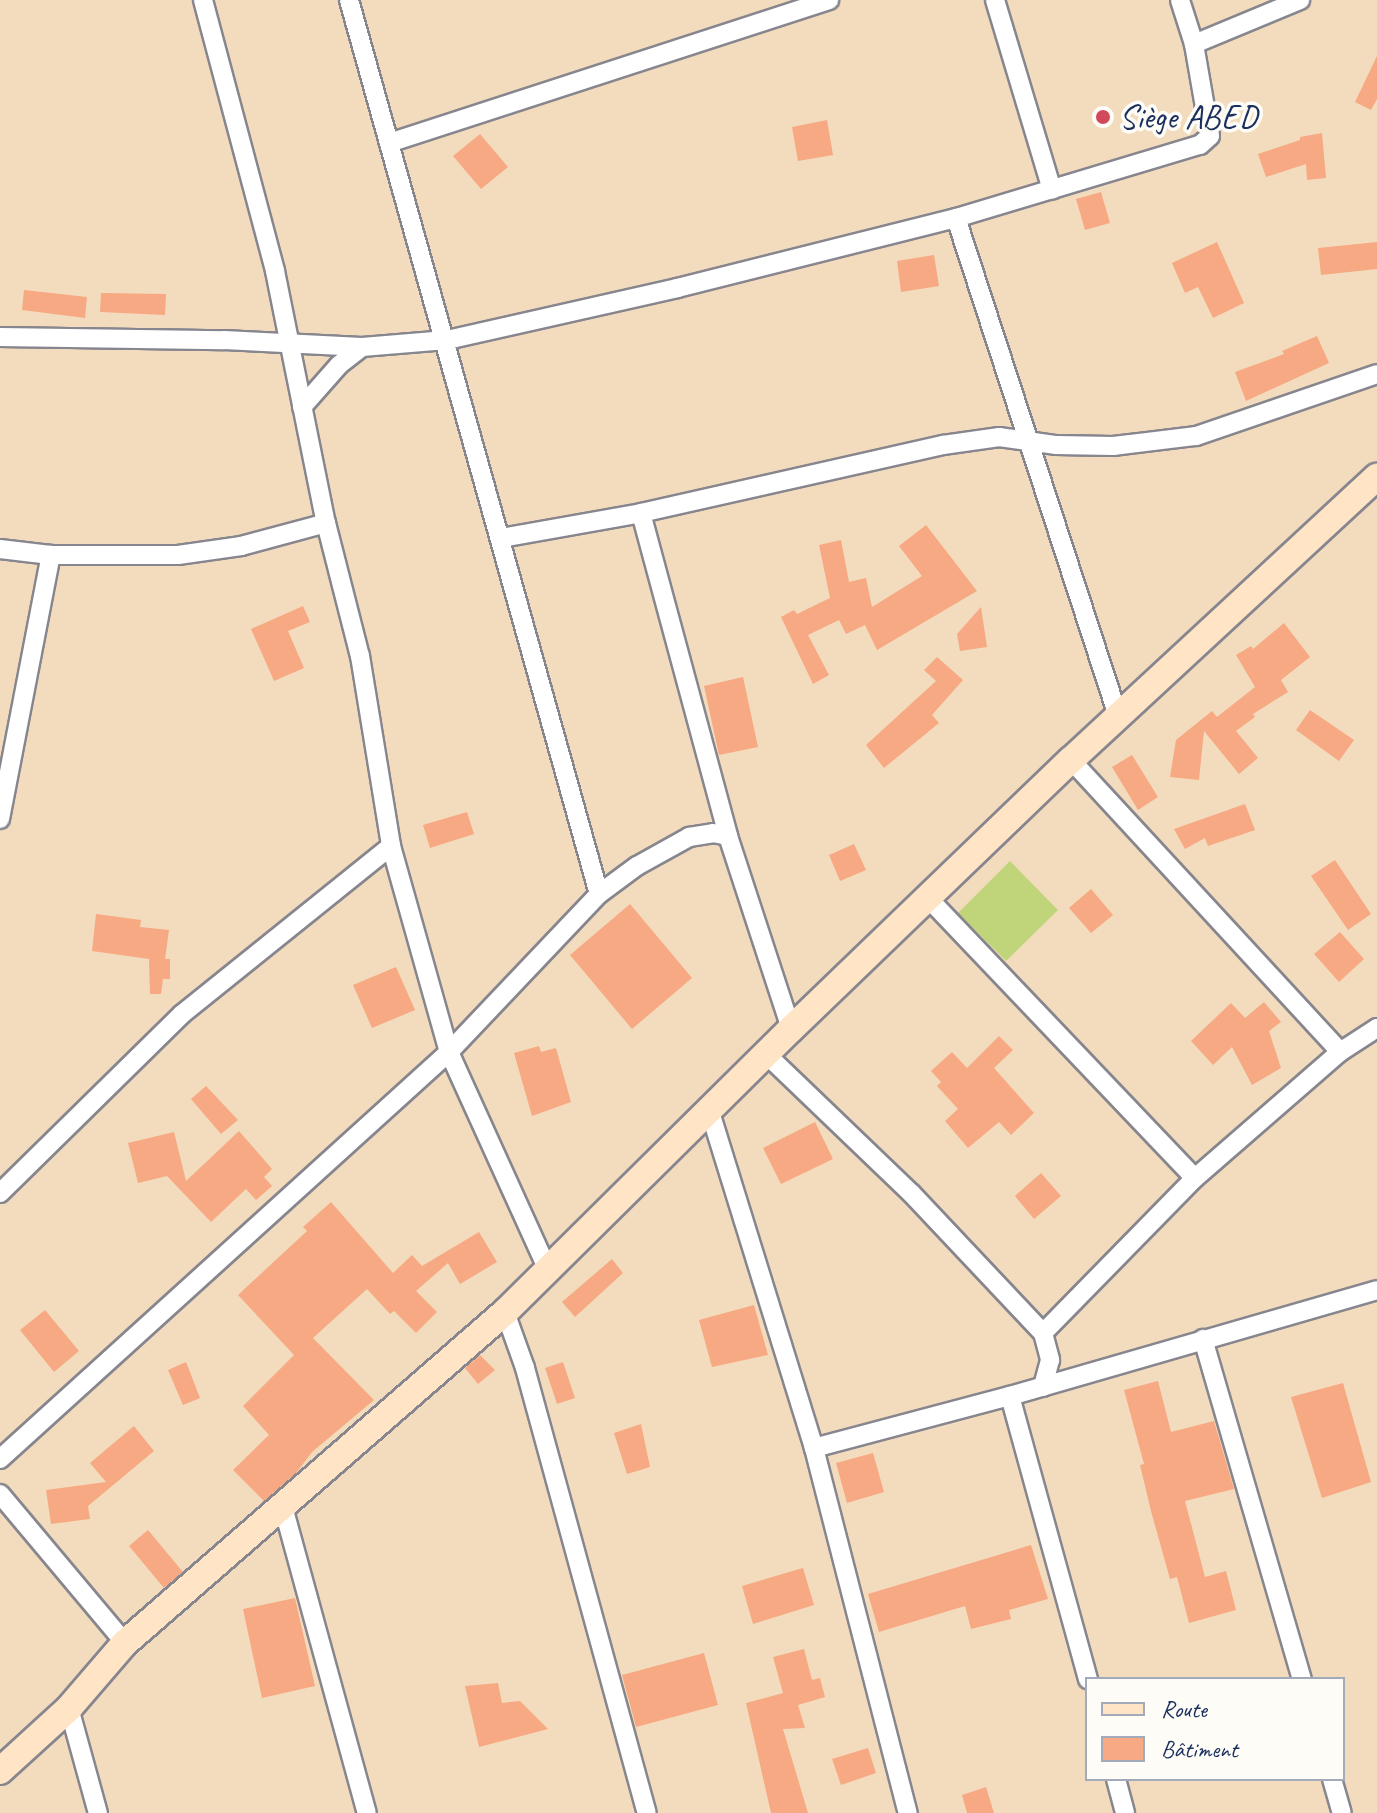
<!DOCTYPE html>
<meta charset="utf-8">
<style>
body{margin:0}
#map{position:relative;width:1377px;height:1813px;overflow:hidden;background:#f3dcbd;font-family:Caveat,sans-serif}
div>[style]{position:absolute}
.green>*{inset:0;background:#c0d579}
.building>*{inset:0;background:#f6a982}
.roads{filter:drop-shadow(2px 0 #87868e) drop-shadow(-2px 0 #87868e) drop-shadow(0 2px #87868e) drop-shadow(0 -2px #87868e)}
.street>*{height:18px;margin:-9px;padding:0 9px;transform-origin:9px;border-radius:9px;background:#fff}
.secondary>*{height:26px;margin:-13px;padding:0 13px;transform-origin:13px;border-radius:13px;background:#ffe4c6}
.dots>*{width:22px;height:22px;translate:-50% -50%;box-sizing:border-box;border:4px solid #fdfcf7;border-radius:50%}
span{translate:-50% -50%;white-space:nowrap;text-align:center;line-height:1.15;-webkit-text-stroke:7px #fdfcf7;paint-order:stroke}
.poi-label{font-size:34px;color:#1b2f5e}
.left{translate:0 -50%;text-align:left}
.legend{position:absolute;left:1085px;top:1677px;width:260px;height:104px;box-sizing:border-box;background:#fdfcf7;border:2px solid #a3aaba;margin:0;padding:10px 14px;list-style:none;font-size:24px;color:#1b2f5e}
.legend li{display:flex;align-items:center;gap:16px;height:40px}
.legend b{width:40px;border:2px solid #a3aaba}
</style>
<div id="map">
<div class="green">
<i style="clip-path:polygon(1010px 861px,1058px 910px,1006px 961px,958px 913px)"></i>
</div>
<div class="building">
<i style="clip-path:polygon(1377px 56px,1377px 99px,1371px 110px,1355px 102px)"></i>
<i style="clip-path:polygon(827px 120px,833px 155px,798px 161px,792px 127px)"></i>
<i style="clip-path:polygon(1322px 133px,1326px 178px,1307px 180px,1306px 164px,1266px 177px,1258px 154px,1300px 140px,1300px 137px)"></i>
<i style="clip-path:polygon(480px 134px,508px 167px,481px 189px,453px 156px)"></i>
<i style="clip-path:polygon(1101px 192px,1110px 223px,1085px 230px,1076px 199px)"></i>
<i style="clip-path:polygon(1217px 242px,1244px 303px,1213px 318px,1198px 287px,1185px 293px,1172px 263px)"></i>
<i style="clip-path:polygon(1377px 242px,1377px 269px,1321px 275px,1318px 248px)"></i>
<i style="clip-path:polygon(934px 255px,939px 286px,901px 292px,897px 261px)"></i>
<i style="clip-path:polygon(24px 290px,87px 297px,85px 318px,22px 310px)"></i>
<i style="clip-path:polygon(101px 293px,166px 294px,165px 315px,100px 312px)"></i>
<i style="clip-path:polygon(1317px 336px,1329px 363px,1246px 401px,1235px 372px,1284px 354px,1282px 351px)"></i>
<i style="clip-path:polygon(926px 525px,977px 591px,877px 650px,865px 625px,846px 634px,839px 620px,808px 635px,829px 675px,813px 684px,781px 617px,794px 610px,797px 614px,830px 598px,819px 545px,841px 540px,849px 582px,866px 578px,872px 607px,922px 576px,899px 546px)"></i>
<i style="clip-path:polygon(303px 606px,310px 622px,288px 631px,304px 668px,274px 681px,251px 629px)"></i>
<i style="clip-path:polygon(981px 607px,987px 647px,960px 651px,957px 634px)"></i>
<i style="clip-path:polygon(1284px 623px,1310px 657px,1281px 680px,1288px 692px,1253px 714px,1255px 717px,1236px 731px,1258px 758px,1239px 774px,1204px 731px,1199px 780px,1170px 777px,1176px 740px,1212px 711px,1217px 717px,1255px 687px,1236px 655px,1251px 646px,1253px 649px)"></i>
<i style="clip-path:polygon(937px 657px,963px 680px,932px 715px,939px 723px,884px 768px,866px 745px,936px 681px,924px 670px)"></i>
<i style="clip-path:polygon(743px 677px,758px 747px,719px 755px,704px 686px)"></i>
<i style="clip-path:polygon(1310px 710px,1354px 740px,1339px 761px,1296px 730px)"></i>
<i style="clip-path:polygon(1132px 755px,1158px 797px,1138px 810px,1112px 767px)"></i>
<i style="clip-path:polygon(1245px 804px,1255px 830px,1208px 846px,1205px 838px,1185px 849px,1174px 829px)"></i>
<i style="clip-path:polygon(467px 812px,474px 834px,430px 848px,423px 825px)"></i>
<i style="clip-path:polygon(854px 844px,866px 870px,840px 881px,829px 855px)"></i>
<i style="clip-path:polygon(1335px 860px,1371px 914px,1348px 930px,1311px 876px)"></i>
<i style="clip-path:polygon(1091px 889px,1113px 915px,1091px 933px,1069px 908px)"></i>
<i style="clip-path:polygon(630px 904px,692px 978px,632px 1029px,570px 955px)"></i>
<i style="clip-path:polygon(96px 914px,141px 920px,140px 927px,169px 930px,165px 959px,170px 959px,170px 979px,163px 979px,161px 994px,150px 994px,149px 959px,92px 951px)"></i>
<i style="clip-path:polygon(1340px 932px,1364px 959px,1339px 982px,1314px 954px)"></i>
<i style="clip-path:polygon(396px 967px,415px 1010px,372px 1028px,353px 985px)"></i>
<i style="clip-path:polygon(1264px 1002px,1281px 1022px,1269px 1031px,1281px 1068px,1252px 1085px,1232px 1047px,1213px 1065px,1191px 1041px,1231px 1003px,1245px 1018px)"></i>
<i style="clip-path:polygon(999px 1036px,1013px 1050px,994px 1068px,1034px 1113px,1011px 1135px,999px 1122px,968px 1148px,945px 1121px,958px 1109px,937px 1086px,941px 1082px,931px 1071px,952px 1052px,967px 1068px)"></i>
<i style="clip-path:polygon(539px 1046px,541px 1052px,556px 1048px,571px 1102px,532px 1116px,514px 1053px)"></i>
<i style="clip-path:polygon(206px 1086px,238px 1120px,221px 1134px,191px 1099px)"></i>
<i style="clip-path:polygon(815px 1122px,833px 1159px,781px 1184px,763px 1148px)"></i>
<i style="clip-path:polygon(239px 1131px,272px 1169px,264px 1177px,272px 1186px,256px 1200px,246px 1189px,211px 1222px,167px 1176px,138px 1183px,128px 1143px,174px 1132px,186px 1181px)"></i>
<i style="clip-path:polygon(1041px 1173px,1061px 1196px,1034px 1219px,1015px 1196px)"></i>
<i style="clip-path:polygon(331px 1202px,393px 1273px,412px 1255px,422px 1266px,479px 1232px,497px 1262px,460px 1284px,448px 1263px,416px 1291px,437px 1312px,416px 1333px,394px 1311px,390px 1314px,367px 1289px,313px 1338px,374px 1400px,312px 1452px,297px 1472px,264px 1501px,233px 1470px,269px 1435px,243px 1406px,294px 1355px,238px 1295px,307px 1231px,303px 1227px)"></i>
<i style="clip-path:polygon(612px 1259px,623px 1273px,575px 1317px,562px 1302px)"></i>
<i style="clip-path:polygon(754px 1305px,768px 1355px,712px 1367px,699px 1320px)"></i>
<i style="clip-path:polygon(45px 1310px,79px 1351px,54px 1372px,20px 1330px)"></i>
<i style="clip-path:polygon(480px 1355px,495px 1370px,478px 1384px,465px 1368px)"></i>
<i style="clip-path:polygon(186px 1362px,200px 1398px,183px 1405px,168px 1370px)"></i>
<i style="clip-path:polygon(563px 1362px,575px 1398px,557px 1404px,545px 1368px)"></i>
<i style="clip-path:polygon(1158px 1381px,1171px 1432px,1214px 1421px,1234px 1489px,1185px 1501px,1205px 1577px,1226px 1571px,1236px 1610px,1189px 1623px,1177px 1577px,1170px 1579px,1151px 1511px,1140px 1465px,1144px 1464px,1124px 1390px)"></i>
<i style="clip-path:polygon(1343px 1383px,1371px 1482px,1322px 1498px,1291px 1397px)"></i>
<i style="clip-path:polygon(641px 1424px,650px 1467px,627px 1474px,614px 1433px)"></i>
<i style="clip-path:polygon(134px 1426px,154px 1451px,88px 1506px,90px 1519px,51px 1524px,46px 1490px,106px 1482px,90px 1463px)"></i>
<i style="clip-path:polygon(873px 1453px,884px 1492px,847px 1503px,836px 1463px)"></i>
<i style="clip-path:polygon(148px 1530px,183px 1572px,164px 1588px,129px 1546px)"></i>
<i style="clip-path:polygon(1031px 1545px,1048px 1599px,1009px 1610px,1011px 1619px,971px 1629px,965px 1606px,879px 1632px,868px 1594px)"></i>
<i style="clip-path:polygon(803px 1568px,814px 1605px,753px 1624px,742px 1586px)"></i>
<i style="clip-path:polygon(295px 1598px,315px 1686px,262px 1698px,243px 1609px)"></i>
<i style="clip-path:polygon(804px 1649px,812px 1680px,820px 1678px,825px 1697px,798px 1705px,805px 1728px,783px 1729px,808px 1813px,771px 1813px,746px 1703px,783px 1693px,773px 1657px)"></i>
<i style="clip-path:polygon(704px 1653px,718px 1705px,636px 1727px,622px 1675px)"></i>
<i style="clip-path:polygon(498px 1683px,502px 1703px,520px 1701px,548px 1729px,479px 1747px,465px 1686px)"></i>
<i style="clip-path:polygon(868px 1748px,876px 1773px,841px 1785px,832px 1759px)"></i>
<i style="clip-path:polygon(986px 1787px,994px 1813px,967px 1813px,962px 1795px)"></i>
</div>
<div class="roads">
<div class="street">
<i style="left:203px;top:0;width:280px;rotate:75.1deg"></i>
<i style="left:275px;top:271px;width:257px;rotate:78.6deg"></i>
<i style="left:326px;top:523px;width:137px;rotate:75.7deg"></i>
<i style="left:360px;top:656px;width:193px;rotate:80.7deg"></i>
<i style="left:391px;top:846px;width:214px;rotate:74.3deg"></i>
<i style="left:449px;top:1052px;width:239px;rotate:65.6deg"></i>
<i style="left:349px;top:0;width:928px;rotate:74.38deg"></i>
<i style="left:995px;top:0;width:198px;rotate:73.3deg"></i>
<i style="left:1194px;top:44px;width:115px;rotate:-22.5deg"></i>
<i style="left:389px;top:143px;width:463px;rotate:-18deg"></i>
<i style="left:956px;top:218px;width:524px;rotate:71.98deg"></i>
<i style="left:0;top:337px;width:224px;rotate:0.8deg"></i>
<i style="left:224px;top:340px;width:138px;rotate:2.9deg"></i>
<i style="left:362px;top:347px;width:85px;rotate:-4.7deg"></i>
<i style="left:447px;top:340px;width:236px;rotate:-12.7deg"></i>
<i style="left:677px;top:288px;width:288px;rotate:-14.1deg"></i>
<i style="left:956px;top:218px;width:255px;rotate:-16.7deg"></i>
<i style="left:1200px;top:145px;width:13px;rotate:-42deg"></i>
<i style="left:1210px;top:136px;width:93px;rotate:-99.9deg"></i>
<i style="left:1194px;top:44px;width:46px;rotate:-107.7deg"></i>
<i style="left:302px;top:407px;width:56px;rotate:-48.6deg"></i>
<i style="left:339px;top:365px;width:29px;rotate:-38deg"></i>
<i style="left:641px;top:513px;width:335px;rotate:74.9deg"></i>
<i style="left:728px;top:836px;width:203px;rotate:71.9deg"></i>
<i style="left:501px;top:538px;width:142px;rotate:-10.1deg"></i>
<i style="left:641px;top:513px;width:310px;rotate:-12.7deg"></i>
<i style="left:943px;top:445px;width:57px;rotate:-8.1deg"></i>
<i style="left:999px;top:437px;width:58px;rotate:8deg"></i>
<i style="left:1056px;top:445px;width:57px;rotate:1deg"></i>
<i style="left:1113px;top:446px;width:84px;rotate:-6.9deg"></i>
<i style="left:1196px;top:436px;width:191px;rotate:-18.9deg"></i>
<i style="left:0;top:549px;width:51px;rotate:6.7deg"></i>
<i style="left:51px;top:555px;width:127px"></i>
<i style="left:178px;top:555px;width:64px;rotate:-8.1deg"></i>
<i style="left:241px;top:546px;width:88px;rotate:-15.1deg"></i>
<i style="left:1071px;top:760px;width:397px;rotate:47.3deg"></i>
<i style="left:0;top:819px;width:269px;rotate:-79.1deg"></i>
<i style="left:929px;top:899px;width:385px;rotate:46.4deg"></i>
<i style="left:767px;top:1055px;width:199px;rotate:43.8deg"></i>
<i style="left:911px;top:1193px;width:192px;rotate:46.7deg"></i>
<i style="left:1043px;top:1333px;width:28px;rotate:75deg"></i>
<i style="left:1050px;top:1360px;width:28px;rotate:105deg"></i>
<i style="left:710px;top:1112px;width:352px;rotate:72.8deg"></i>
<i style="left:814px;top:1448px;width:377px;rotate:75.6deg"></i>
<i style="left:0;top:1193px;width:255px;rotate:-44.5deg"></i>
<i style="left:182px;top:1014px;width:268px;rotate:-38.8deg"></i>
<i style="left:505px;top:1312px;width:59px;rotate:70.3deg"></i>
<i style="left:525px;top:1368px;width:461px;rotate:74.7deg"></i>
<i style="left:1043px;top:1333px;width:217px;rotate:-45.6deg"></i>
<i style="left:1195px;top:1178px;width:192px;rotate:-41deg"></i>
<i style="left:1340px;top:1052px;width:44px;rotate:-33deg"></i>
<i style="left:1203px;top:1339px;width:354px;rotate:73.8deg"></i>
<i style="left:1010px;top:1396px;width:294px;rotate:74.6deg"></i>
<i style="left:814px;top:1448px;width:203px;rotate:-14.9deg"></i>
<i style="left:1010px;top:1396px;width:382px;rotate:-16.1deg"></i>
<i style="left:0;top:1459px;width:606px;rotate:-42.19deg"></i>
<i style="left:449px;top:1052px;width:218px;rotate:-46.5deg"></i>
<i style="left:599px;top:894px;width:47px;rotate:-36.4deg"></i>
<i style="left:637px;top:866px;width:60px;rotate:-29.1deg"></i>
<i style="left:689px;top:837px;width:24px;rotate:-9deg"></i>
<i style="left:713px;top:833px;width:15px;rotate:11deg"></i>
<i style="left:0;top:1494px;width:194px;rotate:50deg"></i>
<i style="left:282px;top:1503px;width:321px;rotate:74.7deg"></i>
<i style="left:69px;top:1708px;width:109px;rotate:74.6deg"></i>
<i style="left:1116px;top:1779px;width:35px;rotate:75deg"></i>
<i style="left:1332px;top:1779px;width:35px;rotate:74deg"></i>
</div>
<div class="secondary">
<i style="left:0;top:1771px;width:93px;rotate:-42.4deg"></i>
<i style="left:69px;top:1708px;width:86px;rotate:-49.3deg"></i>
<i style="left:125px;top:1643px;width:504px;rotate:-41.06deg"></i>
<i style="left:505px;top:1312px;width:402px;rotate:-44.7deg"></i>
<i style="left:791px;top:1029px;width:388px;rotate:-43.9deg"></i>
<i style="left:1071px;top:760px;width:417px;rotate:-42.8deg"></i>
</div>
</div>
<div class="dots">
<i style="left:1103px;top:117px;background:#d1495b"></i>
</div>
<div class="poi-label">
<span class="left" style="left:1119px;top:117px">Siège ABED</span>
</div>
<ul class="legend">
<li><b style="height:10px;background:#ffe4c6"></b>Route</li>
<li><b style="height:22px;background:#f6a982"></b>Bâtiment</li>
</ul>
</div>
